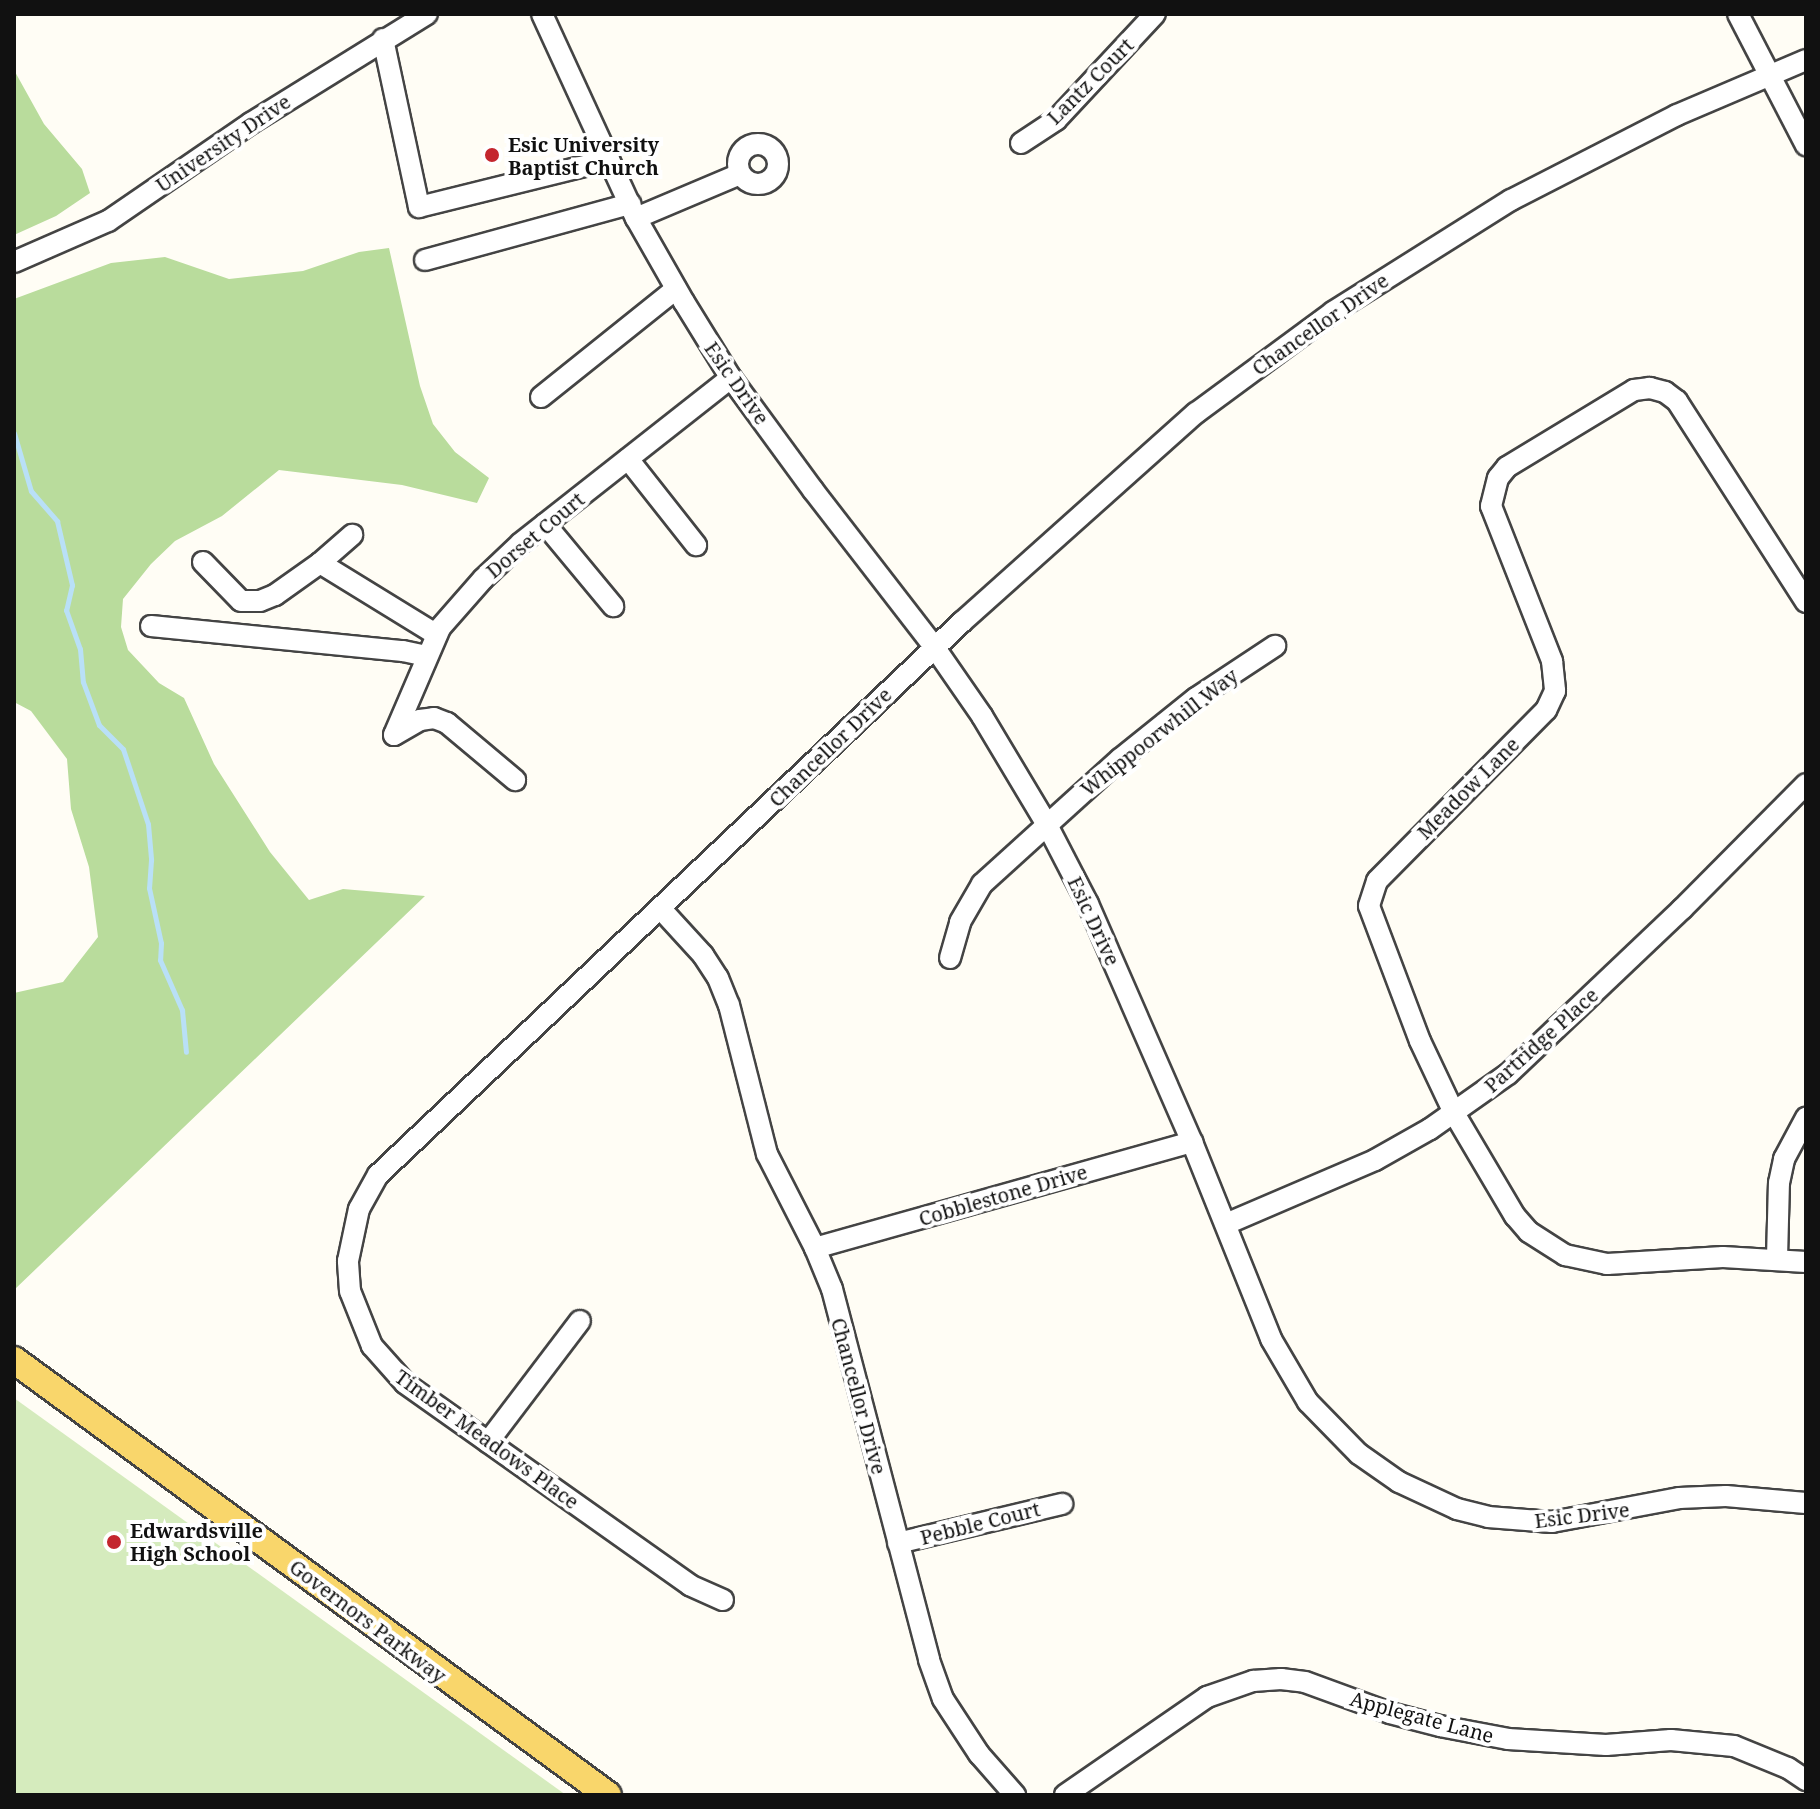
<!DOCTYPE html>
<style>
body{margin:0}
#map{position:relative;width:1820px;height:1809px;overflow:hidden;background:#fffdf5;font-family:"Noto Serif",serif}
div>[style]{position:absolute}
.green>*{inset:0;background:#d5ebbd}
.forest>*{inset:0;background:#b9dc9c}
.stream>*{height:5px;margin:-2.5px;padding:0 2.5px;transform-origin:2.5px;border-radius:2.5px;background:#b9e0f7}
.roads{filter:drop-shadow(2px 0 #444) drop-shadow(-2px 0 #444) drop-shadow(0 2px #444) drop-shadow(0 -2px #444)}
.minor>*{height:20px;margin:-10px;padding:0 10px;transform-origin:10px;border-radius:10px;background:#fff}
.minor>.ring{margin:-10px;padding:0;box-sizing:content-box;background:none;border:20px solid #fff;border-radius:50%}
.major>*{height:26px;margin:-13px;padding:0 13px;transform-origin:13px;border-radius:13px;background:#f9d66b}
.dots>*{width:22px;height:22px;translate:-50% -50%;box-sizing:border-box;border:4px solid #fff;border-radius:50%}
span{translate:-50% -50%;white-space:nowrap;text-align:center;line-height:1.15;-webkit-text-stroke:8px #fff;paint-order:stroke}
.street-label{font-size:20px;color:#111}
.poi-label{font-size:20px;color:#111;font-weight:700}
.left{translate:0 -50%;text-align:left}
.frame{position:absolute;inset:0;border:16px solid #111;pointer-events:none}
</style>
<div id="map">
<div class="green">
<i style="clip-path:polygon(14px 1398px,566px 1795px,14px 1795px)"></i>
</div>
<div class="forest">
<i style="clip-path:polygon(14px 70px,44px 124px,82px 169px,90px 193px,56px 216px,14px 235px)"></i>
<i style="clip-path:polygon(389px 248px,420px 386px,433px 424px,455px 452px,489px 478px,477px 503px,402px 485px,279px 470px,222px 516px,175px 541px,151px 564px,123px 599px,121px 627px,128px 650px,159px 683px,184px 698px,214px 764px,270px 852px,309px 900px,343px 889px,425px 896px,14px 1290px,14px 993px,63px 982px,98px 937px,89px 867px,71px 809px,67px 759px,31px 711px,14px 702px,14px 299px,111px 263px,165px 257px,229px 279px,303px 271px,359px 252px)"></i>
</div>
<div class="stream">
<i style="left:14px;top:433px;width:60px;rotate:73.7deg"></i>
<i style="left:31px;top:491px;width:40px;rotate:49deg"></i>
<i style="left:57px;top:521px;width:66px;rotate:76.8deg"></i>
<i style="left:72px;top:585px;width:26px;rotate:103deg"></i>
<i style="left:66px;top:610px;width:41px;rotate:70.3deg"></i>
<i style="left:80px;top:649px;width:33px;rotate:85deg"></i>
<i style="left:83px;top:682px;width:46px;rotate:69.6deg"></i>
<i style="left:99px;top:725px;width:34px;rotate:45deg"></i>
<i style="left:123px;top:749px;width:79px;rotate:71.6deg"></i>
<i style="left:148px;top:824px;width:36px;rotate:85deg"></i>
<i style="left:151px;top:860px;width:28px;rotate:94deg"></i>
<i style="left:149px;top:888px;width:56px;rotate:77.7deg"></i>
<i style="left:161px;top:943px;width:17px;rotate:93deg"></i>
<i style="left:160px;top:960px;width:55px;rotate:66.3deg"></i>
<i style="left:182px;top:1010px;width:42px;rotate:84.6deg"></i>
</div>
<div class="roads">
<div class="minor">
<i style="left:542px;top:14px;width:225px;rotate:65.3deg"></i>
<i style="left:636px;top:218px;width:97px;rotate:60.3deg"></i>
<i style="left:684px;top:302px;width:89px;rotate:58.3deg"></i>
<i style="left:731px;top:378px;width:139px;rotate:53.8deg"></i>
<i style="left:813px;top:490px;width:200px;rotate:52.3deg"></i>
<i style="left:935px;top:648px;width:83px;rotate:55.3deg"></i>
<i style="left:982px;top:716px;width:125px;rotate:59.1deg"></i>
<i style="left:1046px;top:823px;width:91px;rotate:62.6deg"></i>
<i style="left:1088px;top:904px;width:260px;rotate:66.4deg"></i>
<i style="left:1192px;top:1142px;width:212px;rotate:68.1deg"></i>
<i style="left:1271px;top:1339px;width:73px;rotate:59.6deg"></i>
<i style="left:1308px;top:1402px;width:73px;rotate:45.6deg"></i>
<i style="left:1359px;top:1454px;width:49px;rotate:35deg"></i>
<i style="left:1399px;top:1482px;width:64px;rotate:25deg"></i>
<i style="left:1457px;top:1509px;width:32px;rotate:14deg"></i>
<i style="left:1488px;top:1517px;width:64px;rotate:4.5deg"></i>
<i style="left:1552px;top:1522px;width:129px;rotate:-10.7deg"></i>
<i style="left:1679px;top:1498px;width:47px;rotate:-2.4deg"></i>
<i style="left:1726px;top:1496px;width:80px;rotate:5deg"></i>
<i style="left:1738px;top:14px;width:148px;rotate:62.6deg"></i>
<i style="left:383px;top:39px;width:172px;rotate:77.9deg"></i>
<i style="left:419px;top:207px;width:196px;rotate:-13.9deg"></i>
<i style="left:1021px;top:143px;width:42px;rotate:-33.3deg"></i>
<i style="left:1056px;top:120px;width:145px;rotate:-47deg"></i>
<i class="ring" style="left:738px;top:144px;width:20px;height:20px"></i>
<i style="left:636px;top:218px;width:113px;rotate:-22.9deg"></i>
<i style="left:425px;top:260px;width:213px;rotate:-15.3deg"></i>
<i style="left:14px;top:262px;width:103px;rotate:-23.6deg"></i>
<i style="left:108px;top:221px;width:173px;rotate:-34.4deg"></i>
<i style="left:251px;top:123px;width:207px;rotate:-31.8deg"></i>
<i style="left:541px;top:397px;width:173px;rotate:-38.7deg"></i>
<i style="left:628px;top:459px;width:110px;rotate:51.7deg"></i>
<i style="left:545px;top:524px;width:107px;rotate:50.3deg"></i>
<i style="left:203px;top:562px;width:54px;rotate:45.7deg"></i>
<i style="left:241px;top:601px;width:19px"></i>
<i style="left:260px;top:601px;width:16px;rotate:-22deg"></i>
<i style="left:275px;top:595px;width:55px;rotate:-35.4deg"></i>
<i style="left:320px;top:563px;width:43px;rotate:-41.2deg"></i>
<i style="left:320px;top:563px;width:137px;rotate:31.6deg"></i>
<i style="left:1806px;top:602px;width:239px;rotate:-122.7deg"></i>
<i style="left:1677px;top:401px;width:15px;rotate:-143deg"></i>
<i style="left:1665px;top:392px;width:16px;rotate:-165deg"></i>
<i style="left:1650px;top:388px;width:16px;rotate:173deg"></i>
<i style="left:1634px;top:390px;width:149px;rotate:148.8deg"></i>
<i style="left:1507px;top:467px;width:14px;rotate:129deg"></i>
<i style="left:1498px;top:478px;width:29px;rotate:104deg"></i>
<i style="left:1491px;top:506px;width:167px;rotate:68.5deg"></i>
<i style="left:1552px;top:661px;width:30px;rotate:84deg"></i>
<i style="left:1555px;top:691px;width:21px;rotate:115deg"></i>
<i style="left:1546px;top:710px;width:240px;rotate:134.7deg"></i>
<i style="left:1377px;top:881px;width:26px;rotate:108deg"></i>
<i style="left:1369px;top:906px;width:144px;rotate:69.3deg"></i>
<i style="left:1420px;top:1041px;width:80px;rotate:64.7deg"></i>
<i style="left:1454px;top:1113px;width:120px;rotate:59.4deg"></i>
<i style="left:1515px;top:1216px;width:21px;rotate:49deg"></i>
<i style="left:1529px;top:1232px;width:43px;rotate:32.6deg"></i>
<i style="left:1565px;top:1255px;width:43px;rotate:12.1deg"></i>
<i style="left:1607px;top:1264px;width:116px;rotate:-3.5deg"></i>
<i style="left:1723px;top:1257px;width:83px;rotate:3.4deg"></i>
<i style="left:151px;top:626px;width:253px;rotate:5.7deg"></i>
<i style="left:403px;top:651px;width:24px;rotate:12deg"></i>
<i style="left:394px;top:735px;width:116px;rotate:-66.7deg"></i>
<i style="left:440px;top:628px;width:65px;rotate:-48.7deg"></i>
<i style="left:483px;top:579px;width:52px;rotate:-43.5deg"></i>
<i style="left:521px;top:543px;width:267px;rotate:-38.2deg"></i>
<i style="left:394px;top:735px;width:30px;rotate:-30deg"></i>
<i style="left:420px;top:720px;width:14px;rotate:-8deg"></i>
<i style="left:434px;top:718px;width:14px;rotate:21deg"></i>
<i style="left:447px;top:723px;width:89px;rotate:40deg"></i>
<i style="left:660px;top:908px;width:64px;rotate:47.5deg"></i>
<i style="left:703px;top:955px;width:27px;rotate:57deg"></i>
<i style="left:718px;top:978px;width:29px;rotate:68deg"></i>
<i style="left:729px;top:1005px;width:154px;rotate:75.7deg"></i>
<i style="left:767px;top:1154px;width:106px;rotate:62.9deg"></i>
<i style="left:815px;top:1248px;width:44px;rotate:67.5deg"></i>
<i style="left:832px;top:1289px;width:383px;rotate:75.3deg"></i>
<i style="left:929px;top:1660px;width:41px;rotate:70.3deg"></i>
<i style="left:943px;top:1699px;width:66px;rotate:56.8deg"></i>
<i style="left:979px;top:1754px;width:55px;rotate:48.7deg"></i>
<i style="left:950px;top:958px;width:37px;rotate:-74deg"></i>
<i style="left:960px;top:922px;width:44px;rotate:-59.9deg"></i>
<i style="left:982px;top:884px;width:186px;rotate:-42.2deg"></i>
<i style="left:1120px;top:759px;width:97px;rotate:-38.8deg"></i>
<i style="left:1196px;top:698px;width:95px;rotate:-33.4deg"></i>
<i style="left:1226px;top:1224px;width:162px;rotate:-23.2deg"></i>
<i style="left:1375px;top:1160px;width:63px;rotate:-29.4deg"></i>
<i style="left:1430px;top:1129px;width:95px;rotate:-35.2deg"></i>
<i style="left:1508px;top:1074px;width:240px;rotate:-43.5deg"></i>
<i style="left:1682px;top:909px;width:176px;rotate:-45.2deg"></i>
<i style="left:815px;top:1248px;width:392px;rotate:-15.7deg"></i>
<i style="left:1777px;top:1258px;width:75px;rotate:-88.5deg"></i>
<i style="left:1779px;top:1183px;width:25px;rotate:-78deg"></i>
<i style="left:1784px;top:1159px;width:47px;rotate:-61.8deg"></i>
<i style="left:488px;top:1442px;width:152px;rotate:-52.8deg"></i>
<i style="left:898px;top:1543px;width:169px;rotate:-13.4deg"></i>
<i style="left:723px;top:1600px;width:36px;rotate:-156deg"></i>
<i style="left:690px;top:1585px;width:349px;rotate:-144.7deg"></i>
<i style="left:405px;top:1383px;width:50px;rotate:-131.7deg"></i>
<i style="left:372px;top:1346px;width:59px;rotate:-111.8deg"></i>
<i style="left:350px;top:1291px;width:30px;rotate:-94deg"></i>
<i style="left:348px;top:1261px;width:53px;rotate:-78.1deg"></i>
<i style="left:359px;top:1209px;width:39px;rotate:-61deg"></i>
<i style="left:378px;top:1175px;width:804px;rotate:-43.44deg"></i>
<i style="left:962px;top:622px;width:314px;rotate:-41.8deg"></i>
<i style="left:1196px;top:413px;width:170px;rotate:-36.4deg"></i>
<i style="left:1333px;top:312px;width:210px;rotate:-32.2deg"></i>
<i style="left:1511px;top:200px;width:186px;rotate:-27.1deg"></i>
<i style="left:1677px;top:115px;width:140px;rotate:-23.1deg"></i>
<i style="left:1065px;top:1795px;width:173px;rotate:-34.6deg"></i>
<i style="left:1207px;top:1697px;width:49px;rotate:-19.2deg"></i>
<i style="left:1253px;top:1681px;width:28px;rotate:-4deg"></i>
<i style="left:1281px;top:1679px;width:24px;rotate:7deg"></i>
<i style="left:1305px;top:1682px;width:90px;rotate:20deg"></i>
<i style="left:1390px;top:1713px;width:52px;rotate:14.6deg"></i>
<i style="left:1440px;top:1726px;width:69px;rotate:10.8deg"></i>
<i style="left:1508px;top:1739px;width:98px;rotate:3.5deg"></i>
<i style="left:1606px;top:1745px;width:65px;rotate:-4.4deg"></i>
<i style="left:1671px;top:1740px;width:63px;rotate:5.4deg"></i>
<i style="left:1734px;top:1746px;width:58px;rotate:22.2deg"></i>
<i style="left:1788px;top:1768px;width:22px;rotate:34deg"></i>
</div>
<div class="major">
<i style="left:14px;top:1360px;width:736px;rotate:36.22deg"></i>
</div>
</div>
<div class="dots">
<i style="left:492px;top:155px;background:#c4262e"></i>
<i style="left:114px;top:1542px;background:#c4262e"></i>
</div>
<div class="street-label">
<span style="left:1090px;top:81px;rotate:-45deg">Lantz Court</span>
<span style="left:223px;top:143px;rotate:-34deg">University Drive</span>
<span style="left:1320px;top:324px;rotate:-35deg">Chancellor Drive</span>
<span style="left:737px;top:383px;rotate:55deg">Esic Drive</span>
<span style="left:535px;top:535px;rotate:-40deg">Dorset Court</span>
<span style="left:1159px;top:732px;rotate:-38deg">Whippoorwhill Way</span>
<span style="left:830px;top:747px;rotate:-44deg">Chancellor Drive</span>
<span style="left:1468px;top:788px;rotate:-45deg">Meadow Lane</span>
<span style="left:1094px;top:921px;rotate:65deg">Esic Drive</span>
<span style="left:1541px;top:1040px;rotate:-42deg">Partridge Place</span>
<span style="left:1003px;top:1195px;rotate:-16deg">Cobblestone Drive</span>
<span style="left:859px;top:1396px;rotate:75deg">Chancellor Drive</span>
<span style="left:487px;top:1439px;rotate:36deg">Timber Meadows Place</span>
<span style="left:1582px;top:1515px;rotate:-7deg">Esic Drive</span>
<span style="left:980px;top:1523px;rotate:-14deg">Pebble Court</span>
<span style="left:368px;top:1621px;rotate:37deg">Governors Parkway</span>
<span style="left:1422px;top:1717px;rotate:15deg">Applegate Lane</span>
</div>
<div class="poi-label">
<span class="left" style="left:508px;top:156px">Esic University<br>Baptist Church</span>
<span class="left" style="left:130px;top:1542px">Edwardsville<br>High School</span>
</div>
<div class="frame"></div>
</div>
